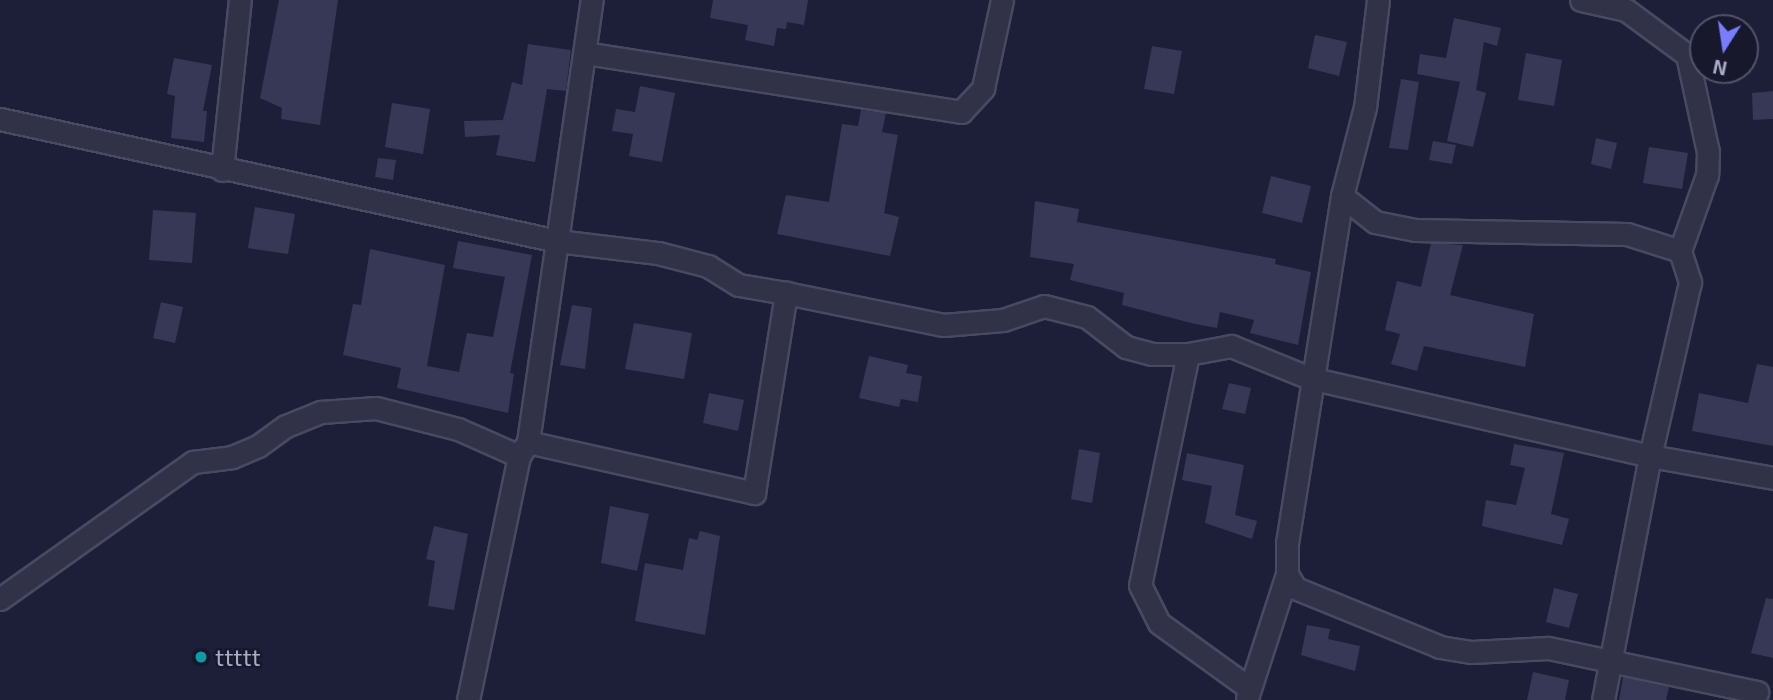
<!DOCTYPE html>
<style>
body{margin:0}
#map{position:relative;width:1773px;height:700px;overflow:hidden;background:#1d1f38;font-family:"Exo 2",sans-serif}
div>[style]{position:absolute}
.building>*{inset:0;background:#363856}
.roads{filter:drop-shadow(2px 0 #484a61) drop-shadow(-2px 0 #484a61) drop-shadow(0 2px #484a61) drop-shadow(0 -2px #484a61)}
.minor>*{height:21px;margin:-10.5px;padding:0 10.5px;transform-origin:10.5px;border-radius:10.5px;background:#313248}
.dots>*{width:19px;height:19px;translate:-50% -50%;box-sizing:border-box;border:4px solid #17182c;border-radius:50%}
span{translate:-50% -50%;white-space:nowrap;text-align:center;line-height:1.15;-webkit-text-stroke:5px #17182c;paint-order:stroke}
.poi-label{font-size:24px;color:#aaacc6}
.left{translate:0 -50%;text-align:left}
.north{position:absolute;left:1689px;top:14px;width:70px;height:70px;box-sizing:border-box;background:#17182c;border:2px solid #52536a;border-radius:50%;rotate:192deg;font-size:19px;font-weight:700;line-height:28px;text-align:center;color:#aaacc6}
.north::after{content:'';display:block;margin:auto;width:24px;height:32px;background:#767dff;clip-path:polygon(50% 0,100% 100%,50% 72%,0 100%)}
</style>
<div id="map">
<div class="building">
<i style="clip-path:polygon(279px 0,338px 0,320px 125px,281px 119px,282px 108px,260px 98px)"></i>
<i style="clip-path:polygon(713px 0,808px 0,804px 25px,787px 22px,786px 29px,777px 28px,774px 46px,745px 40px,748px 25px,710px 18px)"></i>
<i style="clip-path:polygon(1454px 18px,1501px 28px,1497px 46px,1484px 42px,1476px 90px,1486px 93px,1473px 147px,1447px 141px,1460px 82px,1417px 74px,1420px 54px,1446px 58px)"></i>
<i style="clip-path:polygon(1315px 35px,1347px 42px,1339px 76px,1308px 68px)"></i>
<i style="clip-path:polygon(528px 44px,571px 50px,566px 91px,547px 89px,535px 162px,496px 155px,500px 135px,465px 137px,464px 121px,503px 120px,512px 82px,522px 85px)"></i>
<i style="clip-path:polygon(1152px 46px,1182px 51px,1174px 94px,1144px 89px)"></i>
<i style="clip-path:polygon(1526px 53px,1562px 60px,1554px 106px,1518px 100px)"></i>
<i style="clip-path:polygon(174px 58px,212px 65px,203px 111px,207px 111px,204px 142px,171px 138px,175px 96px,167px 94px)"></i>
<i style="clip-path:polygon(1401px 79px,1419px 82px,1408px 150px,1389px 148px)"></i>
<i style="clip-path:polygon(640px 86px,675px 93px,662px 162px,629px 156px,633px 134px,612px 131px,616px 109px,635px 112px)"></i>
<i style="clip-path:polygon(1773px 91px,1773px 119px,1753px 120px,1752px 93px)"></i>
<i style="clip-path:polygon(392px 103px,430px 109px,423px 154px,385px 147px)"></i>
<i style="clip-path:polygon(861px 110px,886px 113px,882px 132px,898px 135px,884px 213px,899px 217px,890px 256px,777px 234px,786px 195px,829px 202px,842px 124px,858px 126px)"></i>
<i style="clip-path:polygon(1596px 138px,1617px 143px,1611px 169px,1591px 164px)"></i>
<i style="clip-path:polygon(1433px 141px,1456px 145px,1452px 164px,1429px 160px)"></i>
<i style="clip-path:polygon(1649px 147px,1688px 153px,1682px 189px,1643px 183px)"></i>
<i style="clip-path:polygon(378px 158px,396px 160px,393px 180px,375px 177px)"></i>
<i style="clip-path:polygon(1271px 176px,1311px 186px,1302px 223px,1262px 213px)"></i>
<i style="clip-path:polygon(1035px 201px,1079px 209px,1077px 222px,1276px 259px,1275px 264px,1311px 272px,1298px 345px,1250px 333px,1254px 320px,1220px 312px,1217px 328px,1195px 324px,1122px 305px,1124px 293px,1070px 280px,1074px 264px,1030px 257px)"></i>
<i style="clip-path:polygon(255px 207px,295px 214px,288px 254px,248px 248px)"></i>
<i style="clip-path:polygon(153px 210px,196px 213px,192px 263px,149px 260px)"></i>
<i style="clip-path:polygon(458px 241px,532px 255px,510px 373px,514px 374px,508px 413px,397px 388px,401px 368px,343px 355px,353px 304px,361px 305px,370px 249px,445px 265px,427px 366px,459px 372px,467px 333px,493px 337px,505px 277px,453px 268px)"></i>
<i style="clip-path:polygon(1431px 243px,1463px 245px,1450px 295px,1534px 314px,1525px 367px,1424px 346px,1417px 371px,1391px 364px,1400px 334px,1385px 330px,1397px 281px,1421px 287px)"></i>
<i style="clip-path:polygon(161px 302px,183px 307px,175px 343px,153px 338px)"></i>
<i style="clip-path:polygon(572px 305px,592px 308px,585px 369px,560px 365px)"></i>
<i style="clip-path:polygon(634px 323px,692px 333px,684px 379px,625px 369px)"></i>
<i style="clip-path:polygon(869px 356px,908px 365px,906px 373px,922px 376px,918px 402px,901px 399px,899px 407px,859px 398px)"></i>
<i style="clip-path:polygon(1757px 364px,1773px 367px,1773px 446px,1692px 431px,1699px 393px,1748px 403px)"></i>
<i style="clip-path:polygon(1229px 383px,1251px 388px,1245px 414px,1222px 409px)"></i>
<i style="clip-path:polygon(709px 393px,744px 400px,738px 431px,703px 423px)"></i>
<i style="clip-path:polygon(1514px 444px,1564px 453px,1551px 514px,1569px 519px,1562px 545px,1482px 526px,1486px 500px,1516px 505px,1525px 468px,1510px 465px)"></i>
<i style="clip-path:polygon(1079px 449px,1100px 453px,1092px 503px,1071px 499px)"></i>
<i style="clip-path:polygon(1187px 453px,1244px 465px,1235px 515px,1257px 521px,1252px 539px,1205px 523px,1212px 486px,1182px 480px)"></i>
<i style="clip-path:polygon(610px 506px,649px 514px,637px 571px,601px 563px)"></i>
<i style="clip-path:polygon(434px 526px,468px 534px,454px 610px,428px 606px,435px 561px,426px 559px)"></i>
<i style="clip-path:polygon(700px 531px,720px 536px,705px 635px,635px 621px,645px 563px,683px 570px,689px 538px,697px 540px)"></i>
<i style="clip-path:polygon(1554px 588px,1578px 594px,1569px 628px,1546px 622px)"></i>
<i style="clip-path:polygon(1766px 598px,1773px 599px,1773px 658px,1751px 653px)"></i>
<i style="clip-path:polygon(1307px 625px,1330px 629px,1328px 639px,1360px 646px,1355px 671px,1301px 655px)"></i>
<i style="clip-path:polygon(1533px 672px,1569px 680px,1565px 700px,1527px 700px)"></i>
<i style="clip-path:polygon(1623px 677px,1669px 687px,1666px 700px,1619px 700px)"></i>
</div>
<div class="roads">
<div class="minor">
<i style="left:1378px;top:0;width:108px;rotate:96.9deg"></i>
<i style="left:1365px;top:107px;width:92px;rotate:104.5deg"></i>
<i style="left:1342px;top:196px;width:42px;rotate:38.2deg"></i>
<i style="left:1375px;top:222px;width:41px;rotate:11.3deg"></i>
<i style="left:1415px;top:230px;width:212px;rotate:1.1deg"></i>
<i style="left:1627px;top:234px;width:56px;rotate:17.8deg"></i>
<i style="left:1680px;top:251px;width:33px;rotate:72deg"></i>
<i style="left:1690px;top:282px;width:179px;rotate:102.9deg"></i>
<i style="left:1650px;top:456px;width:248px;rotate:100.9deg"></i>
<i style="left:1581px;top:0;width:46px;rotate:12.5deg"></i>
<i style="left:1626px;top:10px;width:76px;rotate:36.4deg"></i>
<i style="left:1687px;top:55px;width:99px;rotate:77.8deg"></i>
<i style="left:1708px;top:152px;width:23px;rotate:92deg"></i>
<i style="left:1707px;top:175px;width:81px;rotate:109.6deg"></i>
<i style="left:585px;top:53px;width:381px;rotate:8.9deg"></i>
<i style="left:961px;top:112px;width:33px;rotate:-47deg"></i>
<i style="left:983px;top:88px;width:90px;rotate:-77.8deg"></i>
<i style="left:0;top:119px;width:570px;rotate:12.35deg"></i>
<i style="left:557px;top:241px;width:102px;rotate:6.8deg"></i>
<i style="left:658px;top:253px;width:52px;rotate:14.6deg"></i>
<i style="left:708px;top:266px;width:36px;rotate:32deg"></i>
<i style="left:739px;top:285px;width:48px;rotate:9.7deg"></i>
<i style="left:222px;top:170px;width:171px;rotate:-84deg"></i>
<i style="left:1342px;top:196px;width:350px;rotate:99deg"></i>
<i style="left:1287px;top:542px;width:32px;rotate:90deg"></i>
<i style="left:1287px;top:574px;width:16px;rotate:60deg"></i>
<i style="left:1295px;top:588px;width:157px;rotate:22.1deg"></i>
<i style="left:1440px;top:647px;width:32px;rotate:9deg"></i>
<i style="left:1472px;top:652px;width:76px;rotate:-3deg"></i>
<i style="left:1548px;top:648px;width:214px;rotate:11.9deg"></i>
<i style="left:1188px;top:354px;width:236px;rotate:101.7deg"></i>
<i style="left:1140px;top:585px;width:42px;rotate:63.4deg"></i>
<i style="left:1159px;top:623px;width:111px;rotate:35.8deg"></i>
<i style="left:528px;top:442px;width:232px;rotate:12.7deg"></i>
<i style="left:754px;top:493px;width:203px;rotate:-80.9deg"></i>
<i style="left:786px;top:293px;width:160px;rotate:11.5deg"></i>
<i style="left:943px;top:325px;width:60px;rotate:-4.8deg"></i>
<i style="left:1003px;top:320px;width:43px;rotate:-18.9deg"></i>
<i style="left:1044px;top:306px;width:44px;rotate:14.3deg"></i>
<i style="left:1087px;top:317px;width:49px;rotate:37.6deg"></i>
<i style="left:1126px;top:347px;width:27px;rotate:15deg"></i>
<i style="left:1152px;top:354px;width:36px"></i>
<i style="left:1188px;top:354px;width:44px;rotate:-10.5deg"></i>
<i style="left:1231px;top:346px;width:85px;rotate:22.1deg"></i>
<i style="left:1310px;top:378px;width:349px;rotate:12.9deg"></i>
<i style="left:1650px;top:456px;width:125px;rotate:10.1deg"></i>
<i style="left:0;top:599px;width:237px;rotate:-35.4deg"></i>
<i style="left:193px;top:462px;width:39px;rotate:-7deg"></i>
<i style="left:232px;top:457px;width:28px;rotate:-23deg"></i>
<i style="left:258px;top:446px;width:34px;rotate:-36deg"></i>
<i style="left:286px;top:426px;width:38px;rotate:-22deg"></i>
<i style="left:321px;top:412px;width:55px;rotate:-4.2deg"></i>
<i style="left:376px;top:408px;width:85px;rotate:14.4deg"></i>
<i style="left:458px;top:429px;width:67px;rotate:23.9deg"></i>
<i style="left:519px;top:456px;width:17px;rotate:-57deg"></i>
<i style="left:528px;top:442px;width:447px;rotate:-81.8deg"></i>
<i style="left:1247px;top:698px;width:130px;rotate:-72.1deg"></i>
<i style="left:468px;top:700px;width:249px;rotate:-78.2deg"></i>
</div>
</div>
<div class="dots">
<i style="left:201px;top:657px;background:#0f9aa8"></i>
</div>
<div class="poi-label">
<span class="left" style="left:215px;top:657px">ttttt</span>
</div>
<div class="north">N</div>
</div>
